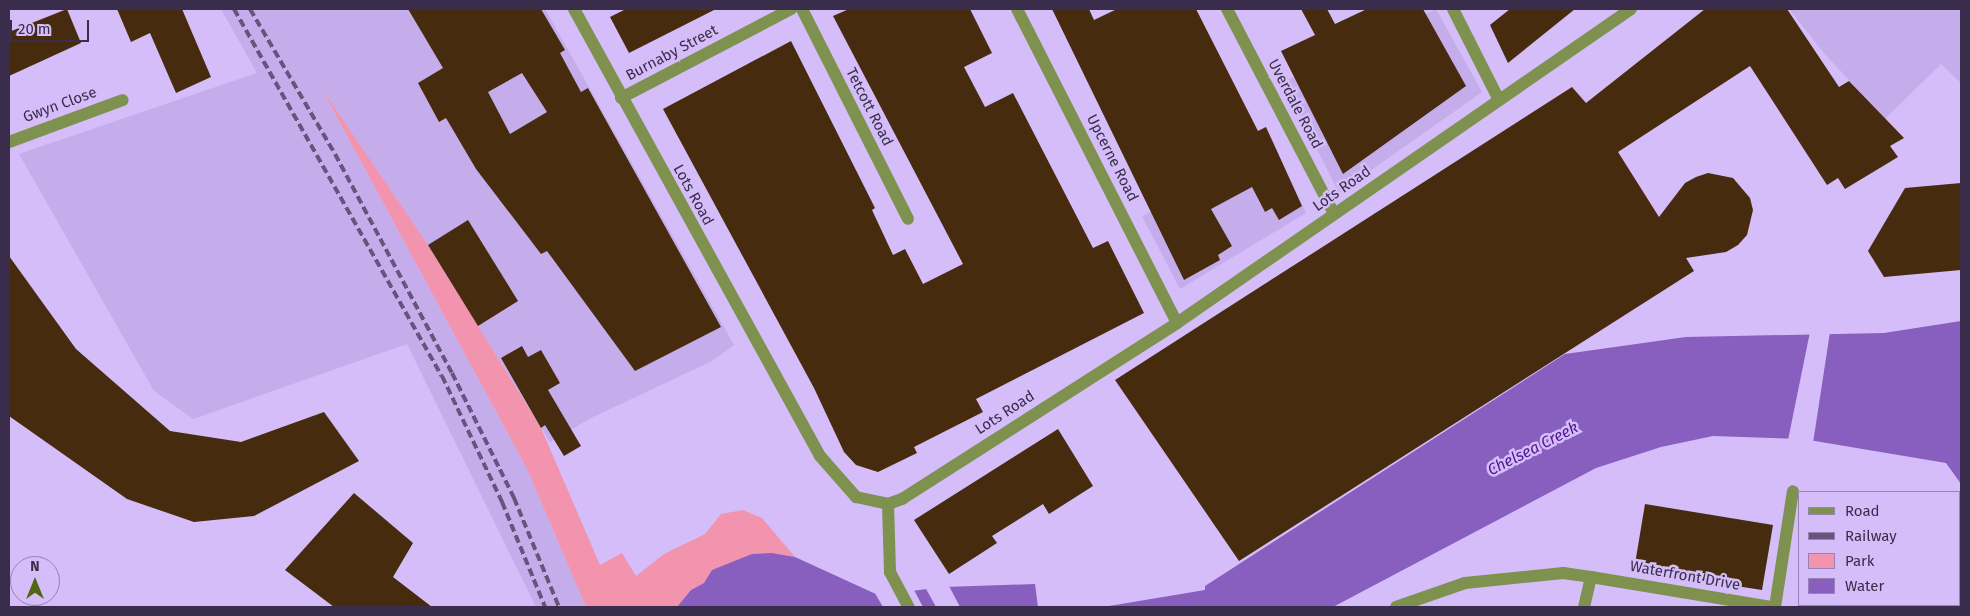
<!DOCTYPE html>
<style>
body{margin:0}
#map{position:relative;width:1970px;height:616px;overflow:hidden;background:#d4bdf9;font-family:"Fira Sans",sans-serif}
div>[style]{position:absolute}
.built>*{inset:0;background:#c5adec}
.green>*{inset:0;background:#f294ae}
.water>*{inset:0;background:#885ebe}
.pier>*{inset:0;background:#d4bdf9}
.building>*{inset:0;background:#472b0e}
.minor>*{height:12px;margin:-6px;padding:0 6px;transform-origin:6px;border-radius:6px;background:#7e914f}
.rail>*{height:4px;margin-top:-2px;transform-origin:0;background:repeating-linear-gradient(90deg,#65557c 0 8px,transparent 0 12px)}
span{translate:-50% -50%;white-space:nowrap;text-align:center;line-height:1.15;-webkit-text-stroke:5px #d4bdf9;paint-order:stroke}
.street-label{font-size:15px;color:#392d4b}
.water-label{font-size:16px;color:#55158d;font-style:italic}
.frame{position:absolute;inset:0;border:10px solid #392d4b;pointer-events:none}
.legend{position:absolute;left:1798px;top:491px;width:162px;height:115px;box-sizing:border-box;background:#d4bdf9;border:1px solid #9683b3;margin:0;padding:6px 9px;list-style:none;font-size:15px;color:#392d4b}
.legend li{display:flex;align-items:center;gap:10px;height:25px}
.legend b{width:25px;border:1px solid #9683b3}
.north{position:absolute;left:10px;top:556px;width:50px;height:50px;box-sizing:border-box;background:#d4bdf9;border:1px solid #9683b3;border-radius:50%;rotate:0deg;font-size:14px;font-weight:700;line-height:20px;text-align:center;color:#392d4b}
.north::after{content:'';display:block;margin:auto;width:18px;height:22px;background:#526510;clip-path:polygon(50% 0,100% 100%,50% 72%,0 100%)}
.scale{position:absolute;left:10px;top:20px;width:79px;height:22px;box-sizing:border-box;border:2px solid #392d4b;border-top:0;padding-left:6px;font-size:15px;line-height:18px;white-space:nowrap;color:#392d4b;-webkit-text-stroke:4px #d4bdf9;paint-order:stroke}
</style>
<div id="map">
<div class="built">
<i style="clip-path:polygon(221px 9px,545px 9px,734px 345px,712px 361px,589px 419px,550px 442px,428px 245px,323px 92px,527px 469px,586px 607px,536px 607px,407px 344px,193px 419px,154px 391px,19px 154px,257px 73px)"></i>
<i style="clip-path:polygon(1436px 9px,1482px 92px,1339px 193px,1283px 82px)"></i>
<i style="clip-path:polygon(1789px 9px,1961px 9px,1961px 83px,1941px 64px,1885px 119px,1824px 53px)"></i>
<i style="clip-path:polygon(1266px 127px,1306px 213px,1180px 289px,1142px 216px,1212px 183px,1201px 158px)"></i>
</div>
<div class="green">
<i style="clip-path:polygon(320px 86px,428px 245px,541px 428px,600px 565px,622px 553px,636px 576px,664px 554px,705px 534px,721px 514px,743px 510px,762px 518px,795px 557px,772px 553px,712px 570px,704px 583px,691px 590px,677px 607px,586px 607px,527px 469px)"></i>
</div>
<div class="water">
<i style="clip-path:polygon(1961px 321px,1961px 484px,1946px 463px,1803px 439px,1713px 436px,1661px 447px,1596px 468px,1333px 607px,1103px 607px,1205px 590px,1205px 586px,1565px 354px,1686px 337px,1884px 333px)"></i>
<i style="clip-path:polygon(1961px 496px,1961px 607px,1943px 607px,1959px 605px)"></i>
<i style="clip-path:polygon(772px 553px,795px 557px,878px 595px,944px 587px,1035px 584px,1038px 607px,677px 607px,691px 590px,704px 583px,712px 570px,752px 554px)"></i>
</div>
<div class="pier">
<i style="clip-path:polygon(1810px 332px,1830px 332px,1813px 443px,1788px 440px)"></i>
<i style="clip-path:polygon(948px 584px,960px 607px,936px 607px,925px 587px)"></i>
<i style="clip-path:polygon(913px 588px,923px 607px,883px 607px,873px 590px)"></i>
</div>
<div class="building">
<i style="clip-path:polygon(67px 9px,81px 43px,9px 76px,9px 32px)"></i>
<i style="clip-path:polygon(117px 9px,182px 9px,211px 77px,176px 93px,150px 33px,131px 42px)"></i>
<i style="clip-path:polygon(evenodd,408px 9px,541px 9px,565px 50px,560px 53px,581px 92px,588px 88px,721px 327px,635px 371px,547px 251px,541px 254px,476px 169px,446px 118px,439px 122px,418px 83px,443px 68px,408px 9px,522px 73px,547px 112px,510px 134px,488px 92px,522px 73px)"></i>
<i style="clip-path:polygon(626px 9px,716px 9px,629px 53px,610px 17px)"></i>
<i style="clip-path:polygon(849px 9px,970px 9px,992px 53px,964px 67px,985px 107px,1013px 93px,1093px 248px,1108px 241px,1144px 313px,976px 399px,983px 412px,914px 447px,917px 453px,878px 472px,856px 465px,844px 452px,814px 388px,663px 109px,791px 41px,875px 208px,872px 210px,893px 255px,905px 249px,923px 284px,963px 264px,833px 16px)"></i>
<i style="clip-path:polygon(1052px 9px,1089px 9px,1094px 20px,1117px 9px,1196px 9px,1258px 131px,1266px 127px,1302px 206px,1279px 220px,1272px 208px,1265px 212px,1252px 187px,1211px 209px,1232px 246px,1218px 255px,1220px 260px,1184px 280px)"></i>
<i style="clip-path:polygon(1301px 9px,1327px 9px,1335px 24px,1367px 9px,1423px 9px,1466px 86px,1343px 174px,1281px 51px,1315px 35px)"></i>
<i style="clip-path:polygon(1510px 9px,1575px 9px,1508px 63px,1490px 25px)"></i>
<i style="clip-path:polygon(1705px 9px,1787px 9px,1839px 87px,1849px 81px,1904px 138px,1890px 146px,1898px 157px,1845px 189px,1838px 178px,1827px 185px,1750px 66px,1618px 152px,1659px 217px,1685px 183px,1696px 177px,1708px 173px,1733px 178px,1750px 198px,1753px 210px,1747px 235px,1738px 245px,1726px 252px,1686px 258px,1694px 271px,1239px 561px,1115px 380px,1572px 87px,1586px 103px)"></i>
<i style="clip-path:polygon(1961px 183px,1961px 270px,1884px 277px,1868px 251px,1905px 188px)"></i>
<i style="clip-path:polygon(468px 220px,518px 301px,478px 326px,428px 245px)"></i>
<i style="clip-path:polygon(9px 256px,76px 349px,170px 431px,241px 442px,324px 412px,359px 461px,254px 516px,194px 522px,127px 499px,9px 416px)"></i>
<i style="clip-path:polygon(522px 346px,528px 357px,541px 350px,560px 383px,548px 390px,581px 446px,564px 456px,545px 425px,541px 428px,501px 358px)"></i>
<i style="clip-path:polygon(1058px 429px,1093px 486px,1049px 514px,1043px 504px,992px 536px,997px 543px,949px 574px,914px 520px)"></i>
<i style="clip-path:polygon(354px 493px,413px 543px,393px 577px,432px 607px,334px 607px,285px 570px)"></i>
<i style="clip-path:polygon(1645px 504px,1773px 525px,1762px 590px,1634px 570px)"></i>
</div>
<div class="minor">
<i style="left:574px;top:9px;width:510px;rotate:61.17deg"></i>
<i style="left:820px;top:456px;width:55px;rotate:48.7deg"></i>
<i style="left:856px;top:497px;width:33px;rotate:12deg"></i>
<i style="left:888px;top:504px;width:15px;rotate:-20deg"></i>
<i style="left:902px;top:499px;width:326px;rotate:-32.6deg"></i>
<i style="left:1177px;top:323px;width:552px;rotate:-34.67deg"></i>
<i style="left:802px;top:9px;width:235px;rotate:63.2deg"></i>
<i style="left:1017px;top:9px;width:352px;rotate:63deg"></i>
<i style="left:1227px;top:9px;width:231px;rotate:62.4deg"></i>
<i style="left:1453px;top:9px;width:102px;rotate:63.2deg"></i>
<i style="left:621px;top:98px;width:192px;rotate:-27.6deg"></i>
<i style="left:9px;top:142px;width:121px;rotate:-20.2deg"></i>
<i style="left:888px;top:504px;width:68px;rotate:88.3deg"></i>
<i style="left:890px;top:572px;width:40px;rotate:62deg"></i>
<i style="left:1591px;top:577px;width:184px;rotate:9.4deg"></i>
<i style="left:1396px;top:607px;width:73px;rotate:-19.2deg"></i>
<i style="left:1465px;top:583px;width:99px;rotate:-5.8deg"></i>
<i style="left:1563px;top:573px;width:28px;rotate:8deg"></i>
<i style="left:1591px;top:577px;width:31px;rotate:103deg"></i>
<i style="left:1775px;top:607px;width:117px;rotate:-81.2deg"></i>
</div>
<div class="rail">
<i style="left:234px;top:9px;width:422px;rotate:60.5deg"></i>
<i style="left:442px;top:376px;width:140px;rotate:64.5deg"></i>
<i style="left:502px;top:502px;width:113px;rotate:67.7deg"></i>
<i style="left:250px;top:9px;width:168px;rotate:59.6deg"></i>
<i style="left:335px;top:154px;width:248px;rotate:61.9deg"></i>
<i style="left:452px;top:373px;width:140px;rotate:63.6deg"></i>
<i style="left:514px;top:498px;width:118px;rotate:67.6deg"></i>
</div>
<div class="street-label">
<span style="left:672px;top:53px;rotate:-28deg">Burnaby Street</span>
<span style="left:1295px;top:104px;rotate:62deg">Uverdale Road</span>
<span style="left:60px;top:105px;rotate:-20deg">Gwyn Close</span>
<span style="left:869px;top:107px;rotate:63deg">Tetcott Road</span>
<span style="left:1112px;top:158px;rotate:63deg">Upcerne Road</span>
<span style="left:1342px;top:189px;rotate:-35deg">Lots Road</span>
<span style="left:693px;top:195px;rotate:61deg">Lots Road</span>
<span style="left:1005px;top:413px;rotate:-33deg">Lots Road</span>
<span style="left:1685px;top:576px;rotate:10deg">Waterfront Drive</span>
</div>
<div class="water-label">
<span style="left:1533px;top:449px;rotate:-27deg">Chelsea Creek</span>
</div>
<div class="frame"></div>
<ul class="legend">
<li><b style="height:6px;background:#7e914f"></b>Road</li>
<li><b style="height:6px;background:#65557c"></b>Railway</li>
<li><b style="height:14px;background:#f294ae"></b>Park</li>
<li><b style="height:14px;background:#885ebe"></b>Water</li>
</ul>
<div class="north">N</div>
<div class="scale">20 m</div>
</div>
